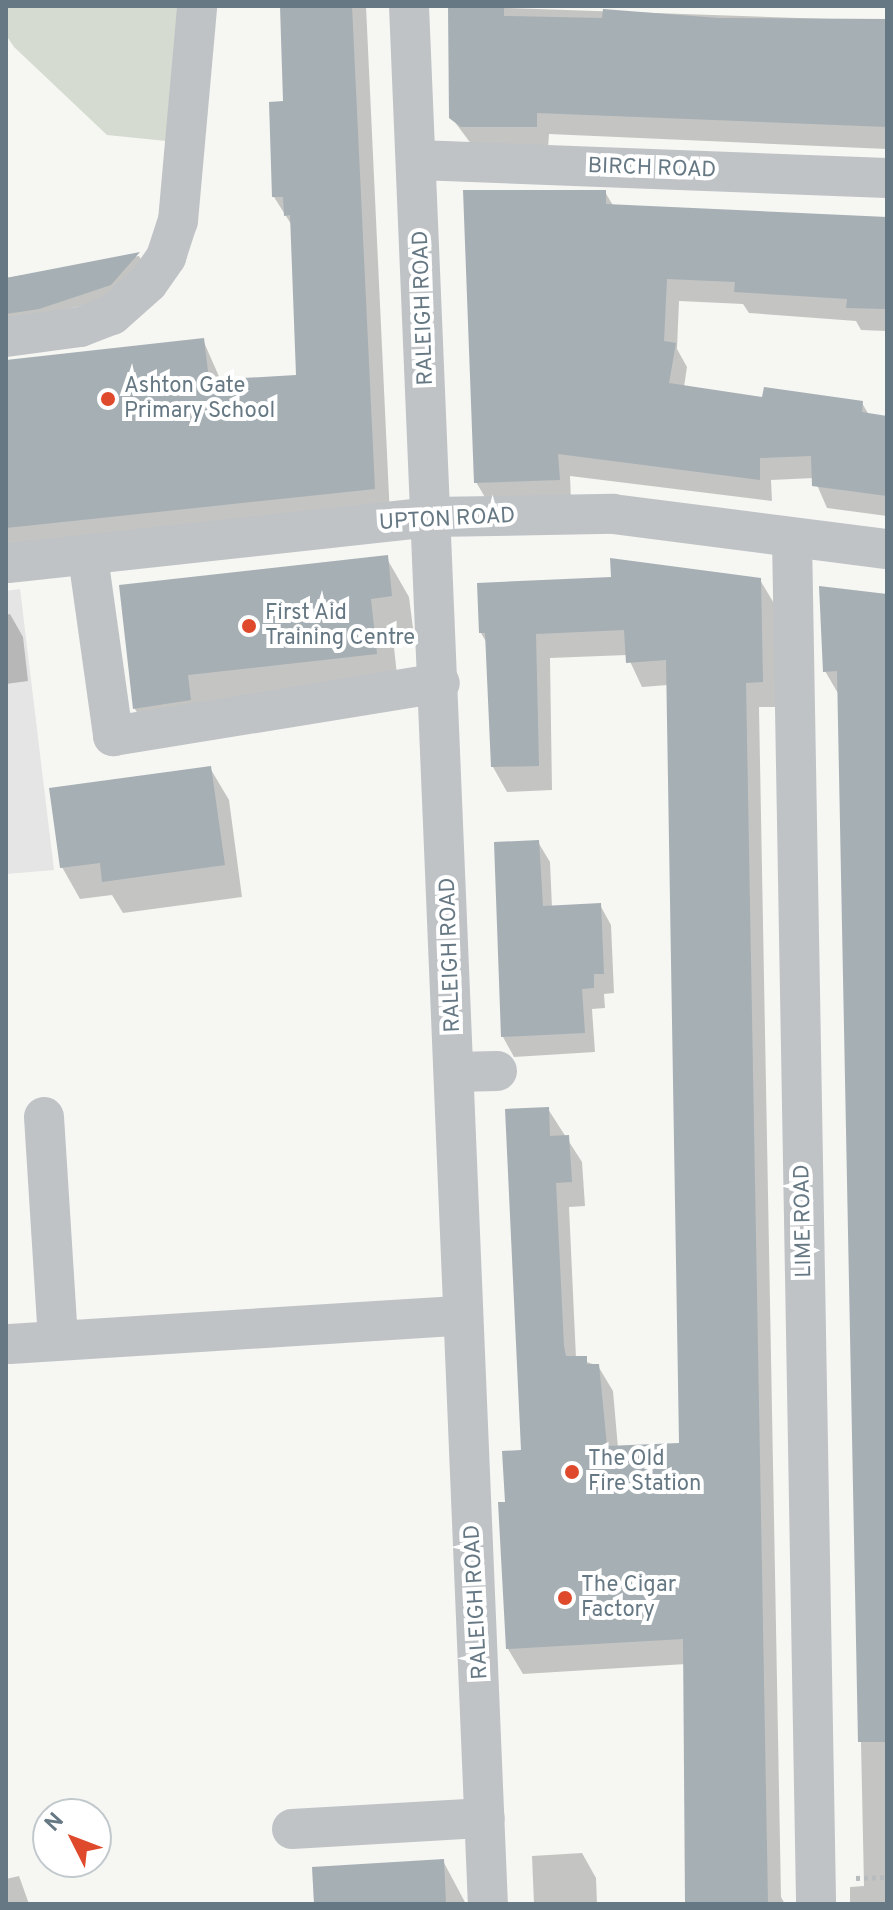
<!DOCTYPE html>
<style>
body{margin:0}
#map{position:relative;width:893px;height:1910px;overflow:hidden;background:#f6f6f3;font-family:Overpass,sans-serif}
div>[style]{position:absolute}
.built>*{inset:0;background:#e4e5e4}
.green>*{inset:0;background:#d6dbd2}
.shadow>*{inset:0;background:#0003}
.building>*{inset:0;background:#a6afb4}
.path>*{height:5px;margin-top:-2.5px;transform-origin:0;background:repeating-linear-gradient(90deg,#b9bcbe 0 4px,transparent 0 8px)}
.minor>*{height:40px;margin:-20px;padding:0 20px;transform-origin:20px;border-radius:20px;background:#bfc3c6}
.dots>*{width:22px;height:22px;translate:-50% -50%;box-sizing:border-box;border:4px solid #fff;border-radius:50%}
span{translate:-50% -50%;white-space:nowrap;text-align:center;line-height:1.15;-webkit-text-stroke:8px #fff;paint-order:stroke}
.street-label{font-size:22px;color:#667883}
.poi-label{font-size:22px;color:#667883}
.left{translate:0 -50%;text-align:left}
.frame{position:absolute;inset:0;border:8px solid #667883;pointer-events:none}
.north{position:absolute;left:32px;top:1798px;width:80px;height:80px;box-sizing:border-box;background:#fff;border:2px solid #c2c9cd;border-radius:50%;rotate:312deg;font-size:22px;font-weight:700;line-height:32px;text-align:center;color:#667883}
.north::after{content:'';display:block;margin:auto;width:28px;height:36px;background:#de4a2b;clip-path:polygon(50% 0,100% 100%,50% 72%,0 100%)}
</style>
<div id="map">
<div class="built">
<i style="clip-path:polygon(20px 589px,54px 870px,6px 874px,6px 591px)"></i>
</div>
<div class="green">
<i style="clip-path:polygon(6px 6px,180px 6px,166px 141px,107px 135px,14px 47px,6px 35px)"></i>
</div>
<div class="shadow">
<i style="clip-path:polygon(282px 6px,366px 6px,390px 517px,6px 559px,6px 362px,203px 340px,221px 381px,298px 377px,291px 224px,274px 197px,285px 103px)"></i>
<i style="clip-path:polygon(450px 6px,887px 21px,887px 149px,549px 134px,548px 149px,475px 149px,451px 117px)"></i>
<i style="clip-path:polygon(605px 192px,614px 207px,887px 219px,887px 331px,861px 330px,856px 321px,749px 313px,743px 304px,679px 301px,677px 349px,687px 367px,684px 387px,764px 400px,862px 403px,869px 415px,887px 418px,887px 516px,827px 508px,814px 478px,771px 480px,772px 501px,570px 476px,571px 502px,489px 504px,476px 482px)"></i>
<i style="clip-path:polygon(139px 256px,145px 266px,118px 295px,6px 327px,6px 278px)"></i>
<i style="clip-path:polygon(386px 557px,409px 597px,414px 636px,393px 638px,399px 694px,158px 748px,135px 709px,122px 587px)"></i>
<i style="clip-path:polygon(760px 580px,775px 605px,776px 707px,759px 707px,781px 1897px,785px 1904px,687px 1904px,686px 1664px,523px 1674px,508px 1649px,507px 1504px,523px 1452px,548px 1109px,582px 1162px,585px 1206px,569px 1207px,576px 1358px,598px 1366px,613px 1391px,618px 1448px,681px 1445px,668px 685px,642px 687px,627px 655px,550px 658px,552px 790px,507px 792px,493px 767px,488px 645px,481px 633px)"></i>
<i style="clip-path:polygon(887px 596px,887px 1904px,850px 1904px,850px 1887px,864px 1886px,839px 695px,825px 671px)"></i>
<i style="clip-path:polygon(10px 614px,23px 637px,28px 681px,6px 684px,6px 615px)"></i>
<i style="clip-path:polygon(210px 768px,229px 800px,242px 897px,123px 913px,112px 895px,80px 899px,62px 867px)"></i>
<i style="clip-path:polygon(538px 842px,550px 862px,552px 908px,600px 905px,611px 925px,614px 993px,604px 994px,605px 1008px,592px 1009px,595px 1052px,514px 1057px,503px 1037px)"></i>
<i style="clip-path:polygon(582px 1853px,596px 1878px,597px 1904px,534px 1904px,532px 1856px)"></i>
<i style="clip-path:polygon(443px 1861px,466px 1904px,316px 1904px)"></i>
<i style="clip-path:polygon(19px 1876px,29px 1904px,6px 1904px,6px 1879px)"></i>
</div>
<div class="building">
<i style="clip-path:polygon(280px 6px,352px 6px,375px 489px,6px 528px,6px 360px,204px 338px,209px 380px,296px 375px,290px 215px,284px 216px,283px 197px,272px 197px,269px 102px,283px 101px)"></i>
<i style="clip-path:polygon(448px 6px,504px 6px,504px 16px,602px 18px,603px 9px,718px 18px,887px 19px,887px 127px,537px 113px,537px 127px,461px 127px,449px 118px)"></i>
<i style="clip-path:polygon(463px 190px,606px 190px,606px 204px,887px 217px,887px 309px,846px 308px,847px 299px,734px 292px,735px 282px,667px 279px,664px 341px,676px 343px,669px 383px,762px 397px,764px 387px,863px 401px,862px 412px,887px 416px,887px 496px,812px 486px,811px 456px,760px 458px,760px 480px,558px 454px,560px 480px,474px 483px)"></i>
<i style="clip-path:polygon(140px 252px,111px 285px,39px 309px,6px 314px,6px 278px)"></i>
<i style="clip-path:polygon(388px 555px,392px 596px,371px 599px,377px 654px,188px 675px,191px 700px,133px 709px,119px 585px)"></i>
<i style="clip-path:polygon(610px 558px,761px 578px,763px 682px,746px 683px,768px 1904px,685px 1904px,683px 1639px,506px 1649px,498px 1502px,505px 1502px,502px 1451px,521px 1450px,505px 1109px,549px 1107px,550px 1136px,569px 1135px,572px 1182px,556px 1183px,564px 1346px,566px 1356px,587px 1356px,587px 1364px,599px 1364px,607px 1446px,679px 1443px,666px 660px,626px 663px,624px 630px,536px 634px,539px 766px,491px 767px,485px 633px,479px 633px,477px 583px,611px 577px)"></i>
<i style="clip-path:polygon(819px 586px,887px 594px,887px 1742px,858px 1742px,837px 671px,823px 672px)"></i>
<i style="clip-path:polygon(211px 766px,225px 865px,102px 882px,100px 863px,60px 868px,49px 788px)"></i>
<i style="clip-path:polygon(539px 840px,543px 906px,601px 903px,604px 974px,594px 974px,594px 988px,582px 989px,585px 1033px,501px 1037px,494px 842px)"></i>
<i style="clip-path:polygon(444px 1859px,446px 1904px,314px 1904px,312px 1867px)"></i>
</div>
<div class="path">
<i style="left:856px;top:1878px;width:31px;rotate:-2deg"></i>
</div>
<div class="minor">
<i style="left:409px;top:6px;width:1900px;rotate:87.62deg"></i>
<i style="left:418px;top:160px;width:469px;rotate:2.2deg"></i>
<i style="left:6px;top:337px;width:75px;rotate:-7.7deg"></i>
<i style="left:80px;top:327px;width:34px;rotate:-21deg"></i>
<i style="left:112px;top:315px;width:48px;rotate:-41.6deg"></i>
<i style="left:148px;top:283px;width:32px;rotate:-55deg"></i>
<i style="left:166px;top:257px;width:38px;rotate:-72deg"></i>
<i style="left:178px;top:221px;width:216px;rotate:-84.9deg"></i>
<i style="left:792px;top:538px;width:1366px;rotate:88.99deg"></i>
<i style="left:88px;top:557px;width:181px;rotate:82deg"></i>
<i style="left:113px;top:736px;width:331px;rotate:-9.2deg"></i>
<i style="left:8px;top:563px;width:427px;rotate:-6.2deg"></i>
<i style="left:433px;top:517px;width:180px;rotate:-1deg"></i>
<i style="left:613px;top:514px;width:276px;rotate:7.3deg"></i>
<i style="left:455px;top:1072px;width:42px;rotate:-1.4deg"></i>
<i style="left:44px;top:1117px;width:224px;rotate:86.4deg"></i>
<i style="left:10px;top:1344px;width:452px;rotate:-3.6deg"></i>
<i style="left:292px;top:1829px;width:193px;rotate:-3.3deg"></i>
</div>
<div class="dots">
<i style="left:108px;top:399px;background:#de4a2b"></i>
<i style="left:249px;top:626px;background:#de4a2b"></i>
<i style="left:572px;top:1472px;background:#de4a2b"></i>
<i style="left:565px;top:1598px;background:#de4a2b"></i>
</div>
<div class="street-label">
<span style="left:652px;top:169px;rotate:2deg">BIRCH ROAD</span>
<span style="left:424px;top:308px;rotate:-92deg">RALEIGH ROAD</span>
<span style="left:447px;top:520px;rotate:-3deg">UPTON ROAD</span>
<span style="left:451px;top:955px;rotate:-92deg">RALEIGH ROAD</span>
<span style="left:804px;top:1221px;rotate:-91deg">LIME ROAD</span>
<span style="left:477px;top:1602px;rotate:-93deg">RALEIGH ROAD</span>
</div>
<div class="poi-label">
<span class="left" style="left:124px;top:399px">Ashton Gate<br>Primary School</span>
<span class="left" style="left:265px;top:626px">First Aid<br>Training Centre</span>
<span class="left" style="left:588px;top:1472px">The Old<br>Fire Station</span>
<span class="left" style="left:581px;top:1598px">The Cigar<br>Factory</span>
</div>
<div class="frame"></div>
<div class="north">N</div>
</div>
